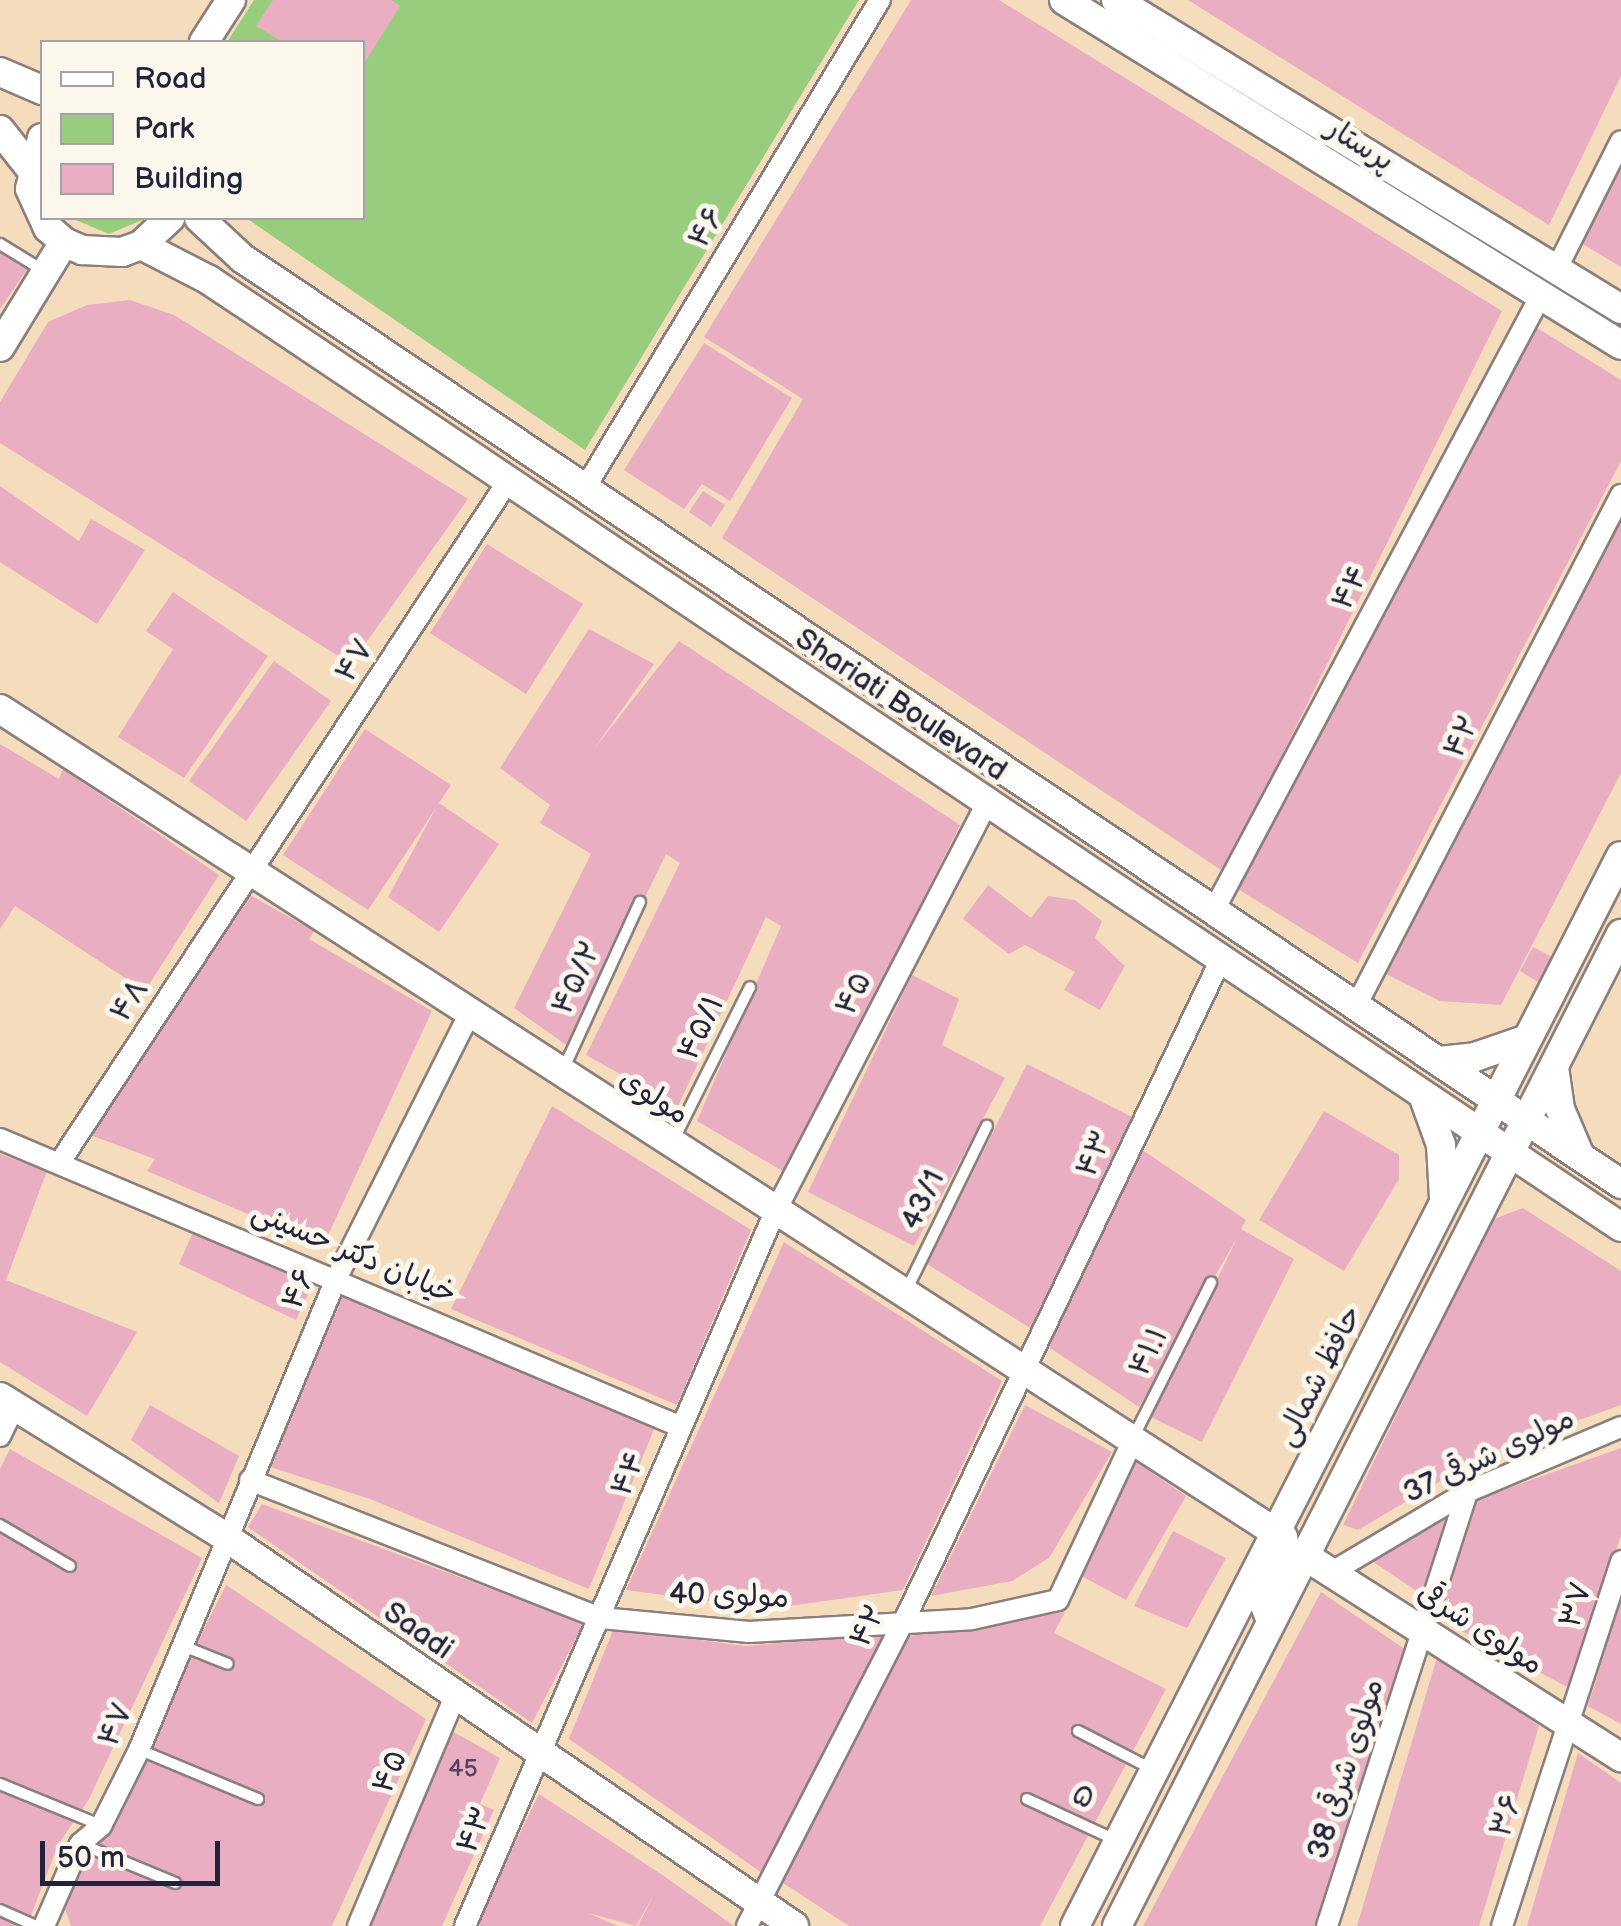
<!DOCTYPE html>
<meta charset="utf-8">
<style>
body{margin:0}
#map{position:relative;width:1621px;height:1926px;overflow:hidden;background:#f4dcbd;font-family:"Balsamiq Sans","Playpen Sans Arabic",sans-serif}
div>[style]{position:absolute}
.green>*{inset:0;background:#99cd7e}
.building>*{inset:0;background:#eaaec3}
.roads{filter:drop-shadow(2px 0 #8b7f7c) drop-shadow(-2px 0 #8b7f7c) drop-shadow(0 2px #8b7f7c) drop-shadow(0 -2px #8b7f7c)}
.lane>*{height:10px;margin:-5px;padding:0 5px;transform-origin:5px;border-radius:5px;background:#fff}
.street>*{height:20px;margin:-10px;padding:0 10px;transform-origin:10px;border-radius:10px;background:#fff}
.secondary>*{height:28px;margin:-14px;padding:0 14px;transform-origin:14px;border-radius:14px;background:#fff}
span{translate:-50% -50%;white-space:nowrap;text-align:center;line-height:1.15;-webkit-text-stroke:10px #fbf7ec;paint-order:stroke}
.number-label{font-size:25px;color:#54455d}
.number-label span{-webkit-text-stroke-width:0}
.street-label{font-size:30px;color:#22223b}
.legend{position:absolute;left:40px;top:40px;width:325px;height:180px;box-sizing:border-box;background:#fbf7ec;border:2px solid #a4a2a5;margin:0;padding:12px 18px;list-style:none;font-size:30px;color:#22223b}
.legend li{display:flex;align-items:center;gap:20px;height:50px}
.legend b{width:50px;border:2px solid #a4a2a5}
.scale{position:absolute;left:40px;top:1841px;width:180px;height:45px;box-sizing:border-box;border:5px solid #22223b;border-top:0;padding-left:12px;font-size:30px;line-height:35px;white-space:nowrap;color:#22223b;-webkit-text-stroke:8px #fbf7ec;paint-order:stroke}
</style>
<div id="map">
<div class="green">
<i style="clip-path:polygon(254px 0,859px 0,585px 450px,246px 218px,362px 218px,362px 42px,227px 42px)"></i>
<i style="clip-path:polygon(71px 218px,147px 218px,109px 234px)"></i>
</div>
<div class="building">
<i style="clip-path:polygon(273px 0,391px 0,400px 6px,362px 67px,362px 42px,283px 42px,256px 26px)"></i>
<i style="clip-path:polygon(911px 0,999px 0,1502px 311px,1224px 872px,722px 538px,803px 399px,704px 337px)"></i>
<i style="clip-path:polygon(1188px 0,1621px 0,1621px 76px,1549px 225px)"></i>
<i style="clip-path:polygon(1621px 164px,1621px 267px,1581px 243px)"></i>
<i style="clip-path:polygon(0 251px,28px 268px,0 309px)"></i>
<i style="clip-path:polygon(130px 300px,174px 315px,468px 499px,351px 664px,0 443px,0 402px,48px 322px,87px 305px)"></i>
<i style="clip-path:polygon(1534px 326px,1621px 380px,1621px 461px,1358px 963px,1233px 886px)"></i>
<i style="clip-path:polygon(704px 343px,792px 398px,730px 501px,702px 484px,684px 509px,624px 470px)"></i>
<i style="clip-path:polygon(0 486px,79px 541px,91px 519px,145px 550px,97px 624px,0 562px)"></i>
<i style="clip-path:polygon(703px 491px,725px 505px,711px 527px,689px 512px)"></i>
<i style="clip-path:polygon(1621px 518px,1621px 773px,1501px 1005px,1440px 1001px,1384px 973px)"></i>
<i style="clip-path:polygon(487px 544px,583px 604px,526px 694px,430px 633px)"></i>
<i style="clip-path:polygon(173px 592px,268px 656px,184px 778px,118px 737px,173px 649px,146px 631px)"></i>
<i style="clip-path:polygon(589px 629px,654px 664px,594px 749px,679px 641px,960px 825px,786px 1173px,697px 1121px,781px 926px,766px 917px,678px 1106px,586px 1055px,680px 863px,666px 854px,572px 1049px,514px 1008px,591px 854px,540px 823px,550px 805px,500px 768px)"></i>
<i style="clip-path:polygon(274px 661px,331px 701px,246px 821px,189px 781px)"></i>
<i style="clip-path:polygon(365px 729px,451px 785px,439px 803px,499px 844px,439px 932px,388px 897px,436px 808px,368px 910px,283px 855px)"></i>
<i style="clip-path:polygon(0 744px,59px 779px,63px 769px,219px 875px,145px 991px,15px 906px,0 929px)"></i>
<i style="clip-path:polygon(988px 885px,1031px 918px,1048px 896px,1075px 900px,1102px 921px,1095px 938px,1125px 966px,1100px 1010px,1064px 990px,1075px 972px,1025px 945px,1009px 954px,963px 919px)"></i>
<i style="clip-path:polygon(248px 894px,314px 931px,309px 939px,432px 1011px,323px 1246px,147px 1171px,155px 1159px,90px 1135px)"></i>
<i style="clip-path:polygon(1533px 947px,1554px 958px,1540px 983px,1520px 971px)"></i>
<i style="clip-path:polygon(912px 975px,959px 999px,942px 1045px,1005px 1078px,914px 1246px,808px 1192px)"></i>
<i style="clip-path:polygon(1027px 1064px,1138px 1120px,1035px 1331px,927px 1264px)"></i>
<i style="clip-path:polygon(552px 1106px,751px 1230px,677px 1405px,451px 1309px)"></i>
<i style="clip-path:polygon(1324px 1111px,1399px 1155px,1399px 1179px,1344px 1271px,1259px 1220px)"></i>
<i style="clip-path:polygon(1141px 1149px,1246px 1220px,1241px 1229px,1294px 1259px,1202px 1442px,1151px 1417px,1237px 1238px,1139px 1407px,1047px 1346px)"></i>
<i style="clip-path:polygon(0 1154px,47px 1171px,6px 1280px,137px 1332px,87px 1416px,0 1362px)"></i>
<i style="clip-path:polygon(1523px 1208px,1621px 1271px,1621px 1405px,1488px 1453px,1358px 1530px,1343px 1525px,1491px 1220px)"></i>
<i style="clip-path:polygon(194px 1230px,313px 1284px,296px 1320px,179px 1264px)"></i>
<i style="clip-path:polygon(784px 1242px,1002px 1381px,903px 1590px,768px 1609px,626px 1590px)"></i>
<i style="clip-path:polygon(340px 1292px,654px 1429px,589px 1589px,370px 1499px,267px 1466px)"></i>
<i style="clip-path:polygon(150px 1405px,239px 1456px,219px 1503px,131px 1440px)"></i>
<i style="clip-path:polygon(1025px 1405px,1112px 1452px,1049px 1558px,1012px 1581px,931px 1596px)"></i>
<i style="clip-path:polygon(1621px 1448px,1621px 1535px,1571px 1689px,1439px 1619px,1478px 1499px)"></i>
<i style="clip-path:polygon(10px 1449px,202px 1558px,89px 1799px,58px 1845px,27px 1926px,0 1926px,0 1469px)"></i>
<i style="clip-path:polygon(1133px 1460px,1186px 1496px,1126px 1600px,1076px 1573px)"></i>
<i style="clip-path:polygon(262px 1504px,584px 1623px,532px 1723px,248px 1527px)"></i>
<i style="clip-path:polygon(1447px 1519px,1421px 1594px,1372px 1561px)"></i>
<i style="clip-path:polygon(1173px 1531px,1226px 1558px,1187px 1628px,1134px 1606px)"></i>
<i style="clip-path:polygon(226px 1585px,426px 1719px,332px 1926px,71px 1926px,64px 1905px)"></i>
<i style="clip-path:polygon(1321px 1592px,1406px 1650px,1314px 1926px,1143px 1926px)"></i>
<i style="clip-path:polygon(1620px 1603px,1621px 1603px,1621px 1724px,1588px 1706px)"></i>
<i style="clip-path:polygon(1065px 1612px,1054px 1633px,1166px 1689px,1040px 1926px,849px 1926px,783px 1883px,904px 1637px)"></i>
<i style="clip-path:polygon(614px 1628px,745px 1646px,885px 1633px,765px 1875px,569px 1739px)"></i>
<i style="clip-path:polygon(1438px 1654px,1539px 1726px,1479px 1926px,1357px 1926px)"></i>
<i style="clip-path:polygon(450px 1730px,500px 1758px,480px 1804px,494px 1810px,442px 1926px,366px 1926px)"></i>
<i style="clip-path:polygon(1578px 1753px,1621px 1783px,1621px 1926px,1527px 1926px)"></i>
<i style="clip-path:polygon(539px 1794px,664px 1876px,734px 1926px,638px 1926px,653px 1896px,636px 1926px,588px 1913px,618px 1926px,475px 1926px)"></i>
</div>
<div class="roads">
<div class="lane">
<i style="left:0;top:244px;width:52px;rotate:31.5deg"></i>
<i style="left:563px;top:1070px;width:185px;rotate:-65.4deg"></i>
<i style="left:673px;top:1141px;width:172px;rotate:-63.4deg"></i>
<i style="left:906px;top:1291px;width:184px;rotate:-63.9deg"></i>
<i style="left:1133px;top:1438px;width:174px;rotate:-63.3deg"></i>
<i style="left:0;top:1525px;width:81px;rotate:30.4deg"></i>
<i style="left:183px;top:1646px;width:48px;rotate:21.8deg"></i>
<i style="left:1078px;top:1731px;width:85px;rotate:27.2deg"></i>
<i style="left:140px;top:1750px;width:128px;rotate:22.6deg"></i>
<i style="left:0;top:1784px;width:108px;rotate:22.3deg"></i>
<i style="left:1027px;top:1799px;width:100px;rotate:24.8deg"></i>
<i style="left:81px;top:1844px;width:102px;rotate:22.5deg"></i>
<i style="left:0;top:1910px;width:39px;rotate:24deg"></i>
</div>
<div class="street">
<i style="left:1556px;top:270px;width:144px;rotate:-63.3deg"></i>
<i style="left:585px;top:488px;width:570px;rotate:-58.85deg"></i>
<i style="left:1214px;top:910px;width:697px;rotate:-62deg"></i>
<i style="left:1356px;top:1006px;width:576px;rotate:-62.59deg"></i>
<i style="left:0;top:1139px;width:739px;rotate:22.92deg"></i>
<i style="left:60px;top:1162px;width:815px;rotate:-56.66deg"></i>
<i style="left:0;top:1436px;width:32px;rotate:-64deg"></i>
<i style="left:250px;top:1480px;width:377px;rotate:21.5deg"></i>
<i style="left:601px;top:1618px;width:149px;rotate:5.4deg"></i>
<i style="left:749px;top:1632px;width:223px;rotate:-3.3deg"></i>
<i style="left:972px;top:1619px;width:88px;rotate:-12.5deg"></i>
<i style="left:1058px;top:1600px;width:172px;rotate:-64.9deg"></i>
<i style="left:1332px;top:1572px;width:157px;rotate:-30.7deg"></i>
<i style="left:1467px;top:1492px;width:167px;rotate:-22.9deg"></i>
<i style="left:44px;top:1926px;width:90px;rotate:-66.3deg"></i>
<i style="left:80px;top:1844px;width:28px;rotate:-41deg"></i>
<i style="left:101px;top:1826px;width:85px;rotate:-63.4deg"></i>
<i style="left:139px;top:1750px;width:513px;rotate:-67.29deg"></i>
<i style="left:337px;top:1277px;width:292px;rotate:-63.3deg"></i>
<i style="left:358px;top:1926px;width:250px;rotate:-67.1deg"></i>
<i style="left:465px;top:1926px;width:776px;rotate:-66.54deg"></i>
<i style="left:774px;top:1214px;width:464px;rotate:-62.6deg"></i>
<i style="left:747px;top:1926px;width:343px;rotate:-62.8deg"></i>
<i style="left:904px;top:1621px;width:734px;rotate:-64.41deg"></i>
<i style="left:1327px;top:1926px;width:456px;rotate:-72.1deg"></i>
<i style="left:1502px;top:1926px;width:384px;rotate:-71.9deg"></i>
</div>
<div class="secondary">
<i style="left:1064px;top:0;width:655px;rotate:31.77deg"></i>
<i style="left:1116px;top:0;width:592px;rotate:31.46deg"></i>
<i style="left:204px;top:42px;width:50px;rotate:-57.3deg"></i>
<i style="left:0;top:72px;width:46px;rotate:23.2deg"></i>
<i style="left:0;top:130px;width:48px;rotate:51.7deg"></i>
<i style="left:42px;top:138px;width:52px;rotate:103.2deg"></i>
<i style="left:30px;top:189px;width:43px;rotate:65.2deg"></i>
<i style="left:48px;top:228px;width:21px;rotate:41deg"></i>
<i style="left:64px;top:242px;width:20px;rotate:24deg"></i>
<i style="left:82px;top:250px;width:40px;rotate:2.9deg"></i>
<i style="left:122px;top:252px;width:20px;rotate:-20deg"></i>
<i style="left:141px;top:245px;width:40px;rotate:-43deg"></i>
<i style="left:199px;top:218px;width:59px;rotate:42.9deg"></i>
<i style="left:242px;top:258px;width:1661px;rotate:33.88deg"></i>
<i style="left:141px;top:245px;width:76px;rotate:27.2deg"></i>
<i style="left:209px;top:280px;width:1700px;rotate:33.85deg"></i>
<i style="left:0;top:347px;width:123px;rotate:-58.6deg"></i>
<i style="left:0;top:709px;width:1527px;rotate:32.84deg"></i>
<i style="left:1283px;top:1537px;width:18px;rotate:81deg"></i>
<i style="left:1286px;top:1555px;width:53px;rotate:114.6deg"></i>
<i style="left:1264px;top:1603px;width:19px;rotate:69deg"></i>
<i style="left:1439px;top:1061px;width:36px;rotate:-6deg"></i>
<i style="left:1475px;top:1057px;width:55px;rotate:-19.1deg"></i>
<i style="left:1554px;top:1067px;width:42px;rotate:81.9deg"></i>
<i style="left:1560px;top:1109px;width:51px;rotate:66.9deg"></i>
<i style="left:1423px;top:1095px;width:53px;rotate:70.2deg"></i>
<i style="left:1441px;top:1145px;width:54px;rotate:86.8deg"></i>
<i style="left:0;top:1397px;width:267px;rotate:31.8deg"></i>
<i style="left:227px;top:1538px;width:687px;rotate:34.38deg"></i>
<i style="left:1305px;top:1556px;width:375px;rotate:32.5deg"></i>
<i style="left:1075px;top:1926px;width:1201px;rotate:-62.97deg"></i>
<i style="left:1117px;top:1926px;width:1113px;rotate:-63.07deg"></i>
</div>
</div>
<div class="number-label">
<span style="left:463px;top:1769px">45</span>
</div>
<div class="street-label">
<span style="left:1360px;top:145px;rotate:32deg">پرستار</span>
<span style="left:707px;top:228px;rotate:-59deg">۴۶</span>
<span style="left:1351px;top:588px;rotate:-62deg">۴۴</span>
<span style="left:355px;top:661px;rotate:-57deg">۴۷</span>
<span style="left:901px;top:705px;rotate:34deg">Shariati Boulevard</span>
<span style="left:1462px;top:737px;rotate:-63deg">۴۲</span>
<span style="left:577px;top:978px;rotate:-65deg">۴۵/۲</span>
<span style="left:854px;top:994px;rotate:-63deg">۴۵</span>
<span style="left:130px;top:1001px;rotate:-56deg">۴۸</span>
<span style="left:701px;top:1028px;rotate:-64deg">۴۵/۱</span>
<span style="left:654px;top:1097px;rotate:33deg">مولوی</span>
<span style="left:1095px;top:1154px;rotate:-65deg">۴۳</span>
<span style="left:923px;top:1200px;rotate:-64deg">43/1</span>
<span style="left:354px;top:1253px;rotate:23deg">خیابان دکتر حسینی</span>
<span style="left:299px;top:1289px;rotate:-66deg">۴۶</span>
<span style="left:1149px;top:1352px;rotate:-63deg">۴۱.۱</span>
<span style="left:1319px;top:1376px;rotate:-63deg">حافظ شمالی</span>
<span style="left:1489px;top:1456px;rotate:-25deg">مولوی شرقی 37</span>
<span style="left:629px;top:1474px;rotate:-67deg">۴۴</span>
<span style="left:729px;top:1596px;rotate:2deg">مولوی 40</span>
<span style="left:1576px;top:1605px;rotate:-73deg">۳۷</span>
<span style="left:868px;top:1626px;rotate:-63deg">۴۲</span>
<span style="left:1480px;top:1629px;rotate:33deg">مولوی شرقی</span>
<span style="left:418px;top:1631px;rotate:35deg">Saadi</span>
<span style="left:116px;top:1725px;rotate:-66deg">۴۷</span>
<span style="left:1346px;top:1769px;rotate:-72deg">مولوی شرقی 38</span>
<span style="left:390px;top:1772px;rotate:-67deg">۴۵</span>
<span style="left:1083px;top:1797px;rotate:25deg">۵</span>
<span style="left:1507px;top:1816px;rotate:-71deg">۳۶</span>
<span style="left:475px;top:1830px;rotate:-66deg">۴۳</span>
</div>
<ul class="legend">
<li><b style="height:12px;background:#fff"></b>Road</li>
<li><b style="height:28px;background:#99cd7e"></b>Park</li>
<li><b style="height:28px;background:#eaaec3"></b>Building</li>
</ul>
<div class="scale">50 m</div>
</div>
